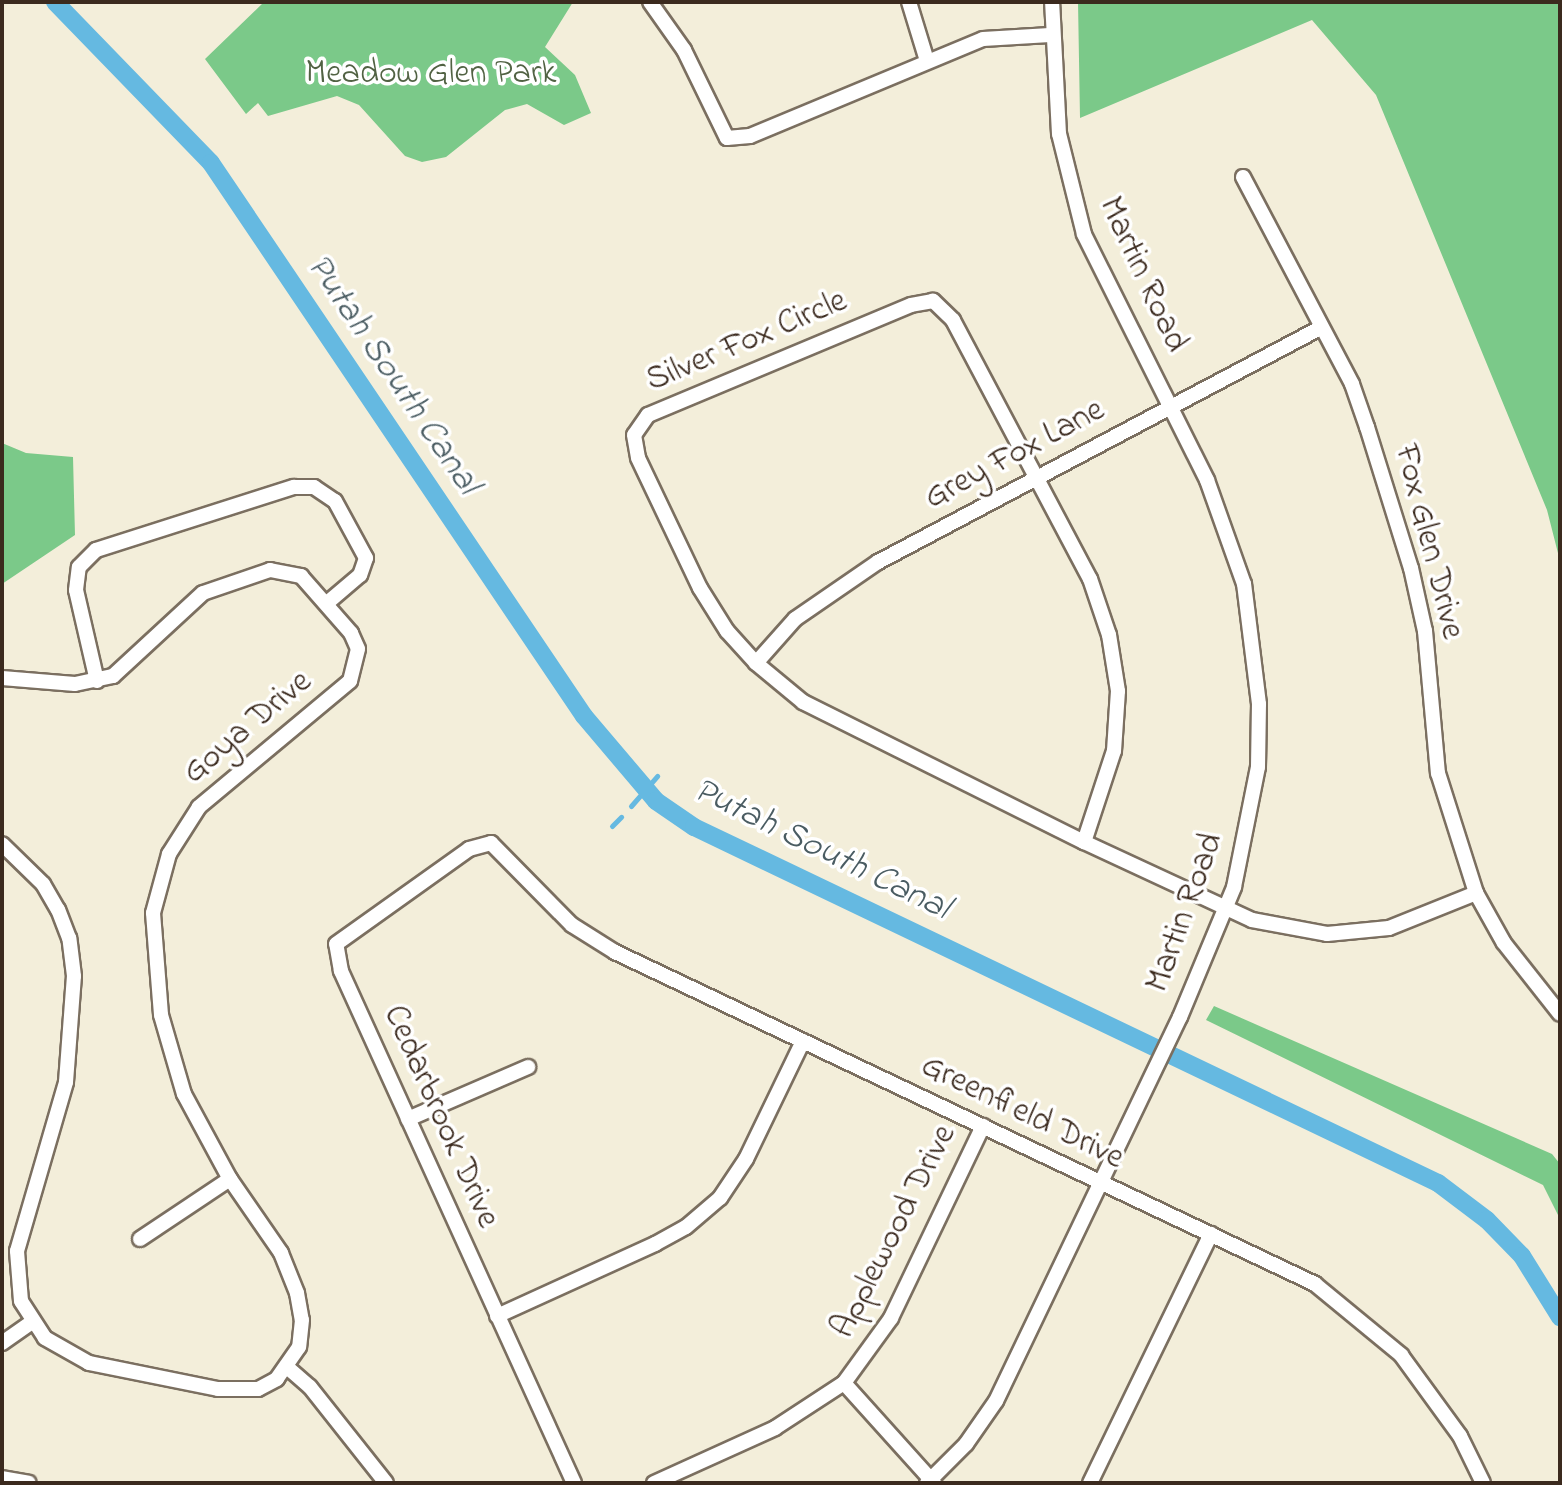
<!DOCTYPE html>
<style>
body{margin:0}
#map{position:relative;width:1562px;height:1485px;overflow:hidden;background:#f3eeda;font-family:"Indie Flower",sans-serif}
div>[style]{position:absolute}
.green>*{inset:0;background:#7bc989}
.stream>*{height:5px;margin:-2.5px;padding:0 2.5px;transform-origin:2.5px;border-radius:2.5px;background:#65b9e1}
.canal>*{height:18px;margin:-9px;padding:0 9px;transform-origin:9px;border-radius:9px;background:#65b9e1}
.roads{filter:drop-shadow(2px 0 #7b6f60) drop-shadow(-2px 0 #7b6f60) drop-shadow(0 2px #7b6f60) drop-shadow(0 -2px #7b6f60)}
.minor>*{height:14px;margin:-7px;padding:0 7px;transform-origin:7px;border-radius:7px;background:#fff}
span{translate:-50% -50%;white-space:nowrap;text-align:center;line-height:1.15;-webkit-text-stroke:7px #fff;paint-order:stroke}
.park-label{font-size:34px;color:#516243}
.street-label{font-size:34px;color:#3b2a1e}
.water-label{font-size:36px;color:#4a5c62;font-style:italic}
.frame{position:absolute;inset:0;border:4px solid #3b2a1e;pointer-events:none}
</style>
<div id="map">
<div class="green">
<i style="clip-path:polygon(264px 2px,573px 2px,545px 47px,575px 75px,591px 113px,564px 125px,527px 104px,505px 110px,446px 157px,422px 162px,405px 156px,359px 105px,337px 96px,268px 116px,258px 103px,246px 114px,205px 59px)"></i>
<i style="clip-path:polygon(1078px 2px,1560px 2px,1560px 561px,1547px 510px,1376px 95px,1312px 20px,1080px 118px)"></i>
<i style="clip-path:polygon(2px 443px,26px 453px,73px 457px,75px 535px,2px 584px)"></i>
<i style="clip-path:polygon(1214px 1006px,1552px 1154px,1560px 1164px,1560px 1219px,1543px 1185px,1206px 1020px)"></i>
</div>
<div class="stream">
<i style="left:631px;top:806px;width:40px;rotate:-49deg"></i>
<i style="left:612px;top:826px;width:13px;rotate:-45deg"></i>
</div>
<div class="canal">
<i style="left:55px;top:2px;width:224px;rotate:45.9deg"></i>
<i style="left:211px;top:163px;width:667px;rotate:56deg"></i>
<i style="left:584px;top:716px;width:111px;rotate:49.7deg"></i>
<i style="left:656px;top:801px;width:46px;rotate:34.4deg"></i>
<i style="left:694px;top:827px;width:825px;rotate:25.57deg"></i>
<i style="left:1438px;top:1183px;width:61px;rotate:37.1deg"></i>
<i style="left:1487px;top:1220px;width:50px;rotate:45.8deg"></i>
<i style="left:1522px;top:1256px;width:72px;rotate:58.1deg"></i>
</div>
<div class="roads">
<div class="minor">
<i style="left:650px;top:2px;width:59px;rotate:54.7deg"></i>
<i style="left:684px;top:50px;width:98px;rotate:64deg"></i>
<i style="left:727px;top:138px;width:23px;rotate:-5deg"></i>
<i style="left:750px;top:136px;width:252px;rotate:-22.6deg"></i>
<i style="left:983px;top:39px;width:67px;rotate:-3.4deg"></i>
<i style="left:909px;top:2px;width:62px;rotate:73deg"></i>
<i style="left:1243px;top:177px;width:234px;rotate:62.2deg"></i>
<i style="left:1352px;top:384px;width:46px;rotate:70.8deg"></i>
<i style="left:1367px;top:427px;width:148px;rotate:72.7deg"></i>
<i style="left:1411px;top:568px;width:65px;rotate:77.5deg"></i>
<i style="left:1425px;top:631px;width:143px;rotate:84.8deg"></i>
<i style="left:1438px;top:773px;width:126px;rotate:72.4deg"></i>
<i style="left:1476px;top:893px;width:57px;rotate:60.8deg"></i>
<i style="left:1504px;top:943px;width:90px;rotate:51.7deg"></i>
<i style="left:756px;top:663px;width:59px;rotate:-48.4deg"></i>
<i style="left:795px;top:619px;width:101px;rotate:-34.5deg"></i>
<i style="left:878px;top:562px;width:502px;rotate:-27.89deg"></i>
<i style="left:2px;top:678px;width:73px;rotate:4.7deg"></i>
<i style="left:75px;top:684px;width:39px;rotate:-12deg"></i>
<i style="left:113px;top:676px;width:122px;rotate:-42.7deg"></i>
<i style="left:203px;top:593px;width:71px;rotate:-18.9deg"></i>
<i style="left:270px;top:570px;width:32px;rotate:11deg"></i>
<i style="left:301px;top:576px;width:76px;rotate:48.7deg"></i>
<i style="left:351px;top:633px;width:17px;rotate:66deg"></i>
<i style="left:358px;top:649px;width:33px;rotate:104deg"></i>
<i style="left:350px;top:681px;width:197px;rotate:140.2deg"></i>
<i style="left:199px;top:807px;width:56px;rotate:122.6deg"></i>
<i style="left:169px;top:854px;width:61px;rotate:105.2deg"></i>
<i style="left:153px;top:913px;width:102px;rotate:85.5deg"></i>
<i style="left:161px;top:1015px;width:82px;rotate:73.8deg"></i>
<i style="left:184px;top:1094px;width:97px;rotate:61.6deg"></i>
<i style="left:230px;top:1179px;width:90px;rotate:55.4deg"></i>
<i style="left:281px;top:1253px;width:43px;rotate:68.2deg"></i>
<i style="left:297px;top:1293px;width:27px;rotate:80deg"></i>
<i style="left:302px;top:1320px;width:27px;rotate:96deg"></i>
<i style="left:299px;top:1347px;width:39px;rotate:125deg"></i>
<i style="left:277px;top:1379px;width:21px;rotate:152deg"></i>
<i style="left:258px;top:1389px;width:40px;rotate:180deg"></i>
<i style="left:218px;top:1389px;width:132px;rotate:-168.6deg"></i>
<i style="left:89px;top:1363px;width:51px;rotate:-150.4deg"></i>
<i style="left:45px;top:1338px;width:44px;rotate:-123deg"></i>
<i style="left:21px;top:1301px;width:50px;rotate:-94.6deg"></i>
<i style="left:17px;top:1251px;width:176px;rotate:-73.8deg"></i>
<i style="left:66px;top:1082px;width:106px;rotate:-85.7deg"></i>
<i style="left:74px;top:976px;width:38px;rotate:-97deg"></i>
<i style="left:69px;top:938px;width:30px;rotate:-111deg"></i>
<i style="left:58px;top:910px;width:30px;rotate:-120deg"></i>
<i style="left:43px;top:884px;width:57px;rotate:-135.7deg"></i>
<i style="left:97px;top:681px;width:93px;rotate:-103deg"></i>
<i style="left:76px;top:590px;width:23px;rotate:-83deg"></i>
<i style="left:79px;top:567px;width:24px;rotate:-45deg"></i>
<i style="left:96px;top:550px;width:208px;rotate:-17.7deg"></i>
<i style="left:294px;top:487px;width:20px"></i>
<i style="left:314px;top:487px;width:25px;rotate:34deg"></i>
<i style="left:335px;top:501px;width:65px;rotate:61.5deg"></i>
<i style="left:366px;top:558px;width:18px;rotate:109deg"></i>
<i style="left:360px;top:575px;width:43px;rotate:139.7deg"></i>
<i style="left:1084px;top:842px;width:96px;rotate:-71.8deg"></i>
<i style="left:1114px;top:751px;width:60px;rotate:-86.2deg"></i>
<i style="left:1118px;top:691px;width:57px;rotate:-99.1deg"></i>
<i style="left:1109px;top:635px;width:59px;rotate:-108.7deg"></i>
<i style="left:1090px;top:579px;width:293px;rotate:-117.9deg"></i>
<i style="left:953px;top:320px;width:28px;rotate:-136deg"></i>
<i style="left:933px;top:301px;width:22px;rotate:170deg"></i>
<i style="left:911px;top:305px;width:285px;rotate:157.3deg"></i>
<i style="left:648px;top:415px;width:24px;rotate:125deg"></i>
<i style="left:634px;top:435px;width:23px;rotate:80deg"></i>
<i style="left:638px;top:458px;width:144px;rotate:64.5deg"></i>
<i style="left:700px;top:588px;width:51px;rotate:57.9deg"></i>
<i style="left:727px;top:631px;width:43px;rotate:47.8deg"></i>
<i style="left:756px;top:663px;width:61px;rotate:39.7deg"></i>
<i style="left:803px;top:702px;width:314px;rotate:26.5deg"></i>
<i style="left:1084px;top:842px;width:185px;rotate:24.9deg"></i>
<i style="left:1252px;top:920px;width:76px;rotate:10.6deg"></i>
<i style="left:1327px;top:934px;width:62px;rotate:-5.5deg"></i>
<i style="left:1389px;top:928px;width:94px;rotate:-21.9deg"></i>
<i style="left:408px;top:1119px;width:131px;rotate:-23.4deg"></i>
<i style="left:140px;top:1239px;width:108px;rotate:-33.7deg"></i>
<i style="left:497px;top:1316px;width:174px;rotate:-24.5deg"></i>
<i style="left:655px;top:1244px;width:35px;rotate:-29deg"></i>
<i style="left:686px;top:1227px;width:45px;rotate:-40.5deg"></i>
<i style="left:720px;top:1198px;width:47px;rotate:-56.3deg"></i>
<i style="left:746px;top:1159px;width:131px;rotate:-64.2deg"></i>
<i style="left:2px;top:1343px;width:37px;rotate:-35deg"></i>
<i style="left:287px;top:1367px;width:30px;rotate:41deg"></i>
<i style="left:310px;top:1387px;width:122px;rotate:51.6deg"></i>
<i style="left:844px;top:1383px;width:135px;rotate:48deg"></i>
<i style="left:2px;top:1478px;width:27px;rotate:10deg"></i>
<i style="left:574px;top:1483px;width:563px;rotate:-114.47deg"></i>
<i style="left:341px;top:971px;width:27px;rotate:-100deg"></i>
<i style="left:336px;top:944px;width:163px;rotate:-35.5deg"></i>
<i style="left:469px;top:849px;width:23px;rotate:-15deg"></i>
<i style="left:491px;top:843px;width:115px;rotate:45.4deg"></i>
<i style="left:572px;top:925px;width:51px;rotate:32.1deg"></i>
<i style="left:615px;top:952px;width:775px;rotate:25.37deg"></i>
<i style="left:1315px;top:1284px;width:112px;rotate:39.5deg"></i>
<i style="left:1401px;top:1355px;width:100px;rotate:53.9deg"></i>
<i style="left:1460px;top:1436px;width:52px;rotate:63.9deg"></i>
<i style="left:654px;top:1483px;width:133px;rotate:-24.4deg"></i>
<i style="left:775px;top:1428px;width:82px;rotate:-33.1deg"></i>
<i style="left:844px;top:1383px;width:80px;rotate:-54.1deg"></i>
<i style="left:891px;top:1318px;width:213px;rotate:-64.4deg"></i>
<i style="left:927px;top:1483px;width:55px;rotate:-45deg"></i>
<i style="left:966px;top:1444px;width:52px;rotate:-55.1deg"></i>
<i style="left:996px;top:1401px;width:426px;rotate:-64.4deg"></i>
<i style="left:1180px;top:1017px;width:141px;rotate:-67.4deg"></i>
<i style="left:1234px;top:887px;width:122px;rotate:-78.7deg"></i>
<i style="left:1258px;top:767px;width:63px;rotate:-89.1deg"></i>
<i style="left:1259px;top:704px;width:121px;rotate:-97.1deg"></i>
<i style="left:1244px;top:584px;width:110px;rotate:-109.6deg"></i>
<i style="left:1207px;top:480px;width:275px;rotate:-116.6deg"></i>
<i style="left:1084px;top:234px;width:103px;rotate:-104deg"></i>
<i style="left:1059px;top:134px;width:132px;rotate:-93deg"></i>
<i style="left:1090px;top:1483px;width:277px;rotate:-64.1deg"></i>
</div>
</div>
<div class="park-label">
<span style="left:431px;top:75px">Meadow Glen Park</span>
</div>
<div class="street-label">
<span style="left:1142px;top:275px;rotate:65deg">Martin Road</span>
<span style="left:747px;top:342px;rotate:-23deg">Silver Fox Circle</span>
<span style="left:1015px;top:455px;rotate:-28deg">Grey Fox Lane</span>
<span style="left:1428px;top:542px;rotate:76deg">Fox Glen Drive</span>
<span style="left:248px;top:728px;rotate:-40deg">Goya Drive</span>
<span style="left:1186px;top:913px;rotate:-70deg">Martin Road</span>
<span style="left:1022px;top:1113px;rotate:26deg">Greenfield Drive</span>
<span style="left:440px;top:1117px;rotate:66deg">Cedarbrook Drive</span>
<span style="left:895px;top:1232px;rotate:-63deg">Applewood Drive</span>
</div>
<div class="water-label">
<span style="left:392px;top:375px;rotate:56deg">Putah South Canal</span>
<span style="left:821px;top:850px;rotate:26deg">Putah South Canal</span>
</div>
<div class="frame"></div>
</div>
